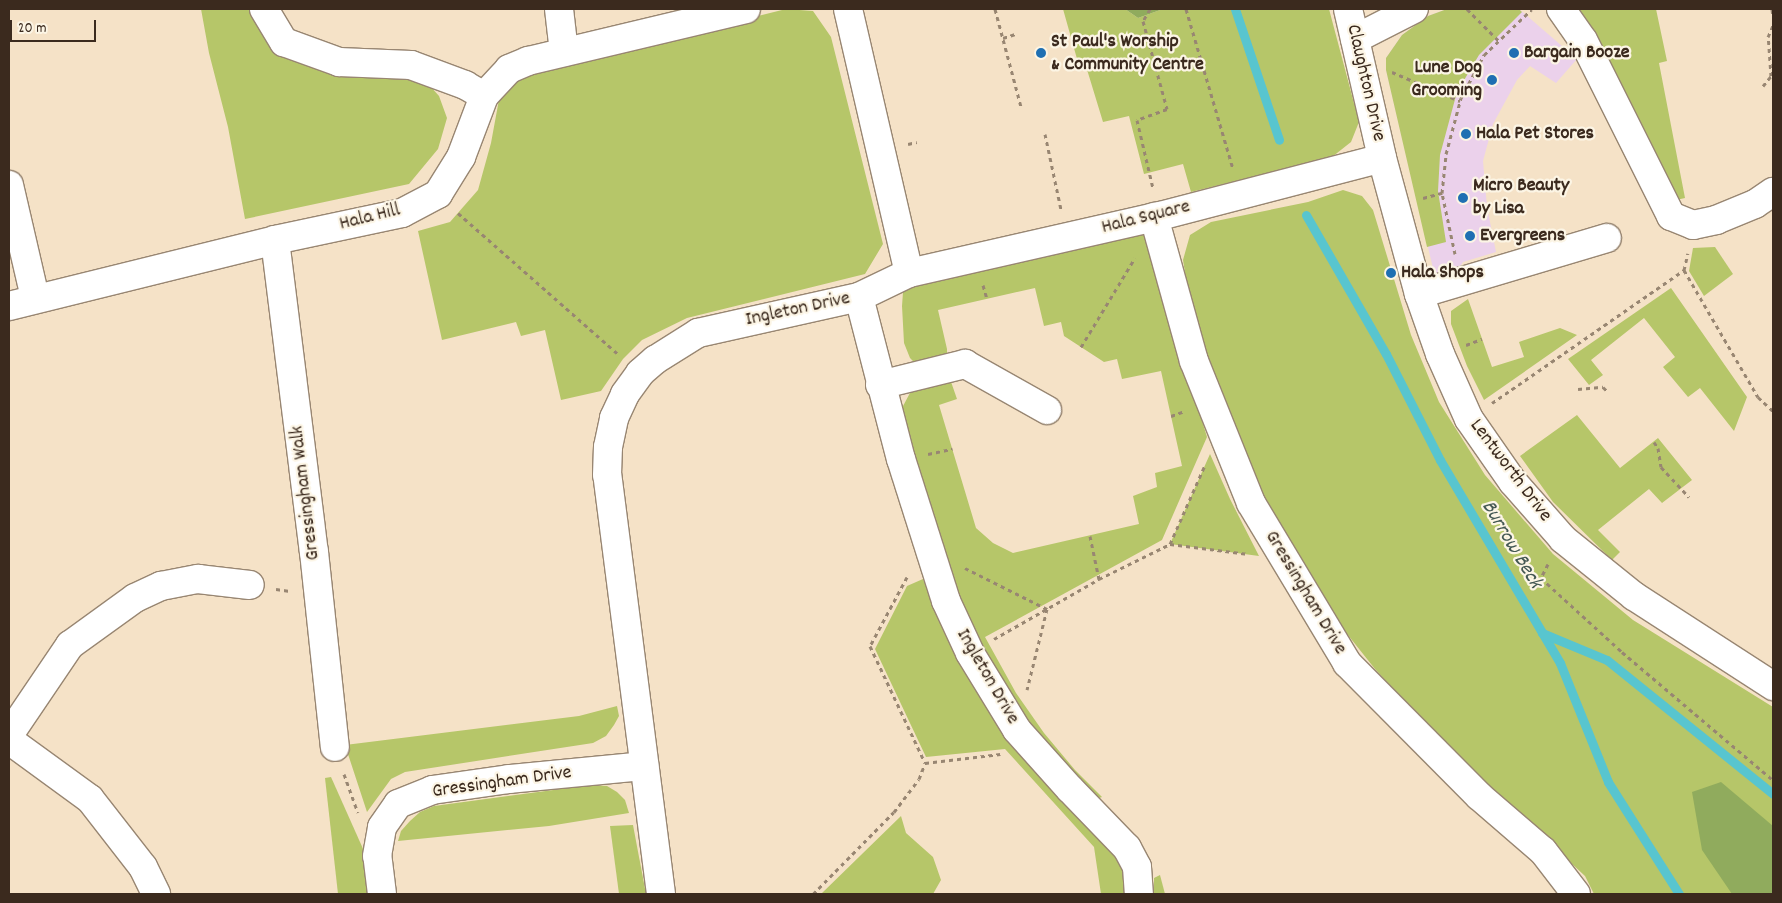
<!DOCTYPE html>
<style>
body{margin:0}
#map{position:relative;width:1782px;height:903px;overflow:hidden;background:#f5e2c7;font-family:Dekko,sans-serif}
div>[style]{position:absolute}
.built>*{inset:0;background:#ebd1eb}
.green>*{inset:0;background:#b6c669}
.forest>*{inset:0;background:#90ab5d}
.stream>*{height:9px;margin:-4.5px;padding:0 4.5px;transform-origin:4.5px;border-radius:4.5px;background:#58c5cf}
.path>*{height:3px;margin-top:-1.5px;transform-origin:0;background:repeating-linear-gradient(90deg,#988672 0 4px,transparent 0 8px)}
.roads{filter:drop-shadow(1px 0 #988672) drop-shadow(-1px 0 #988672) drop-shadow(0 1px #988672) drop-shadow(0 -1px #988672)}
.minor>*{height:28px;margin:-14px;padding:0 14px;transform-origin:14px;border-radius:14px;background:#fff}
.dots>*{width:14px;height:14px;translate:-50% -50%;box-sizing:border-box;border:2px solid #fcf5e5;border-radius:50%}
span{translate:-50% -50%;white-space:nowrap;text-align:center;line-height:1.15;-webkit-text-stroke:4.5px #fcf5e5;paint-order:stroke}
.poi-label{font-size:20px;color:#3b2a1e;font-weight:700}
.left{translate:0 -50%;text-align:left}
.right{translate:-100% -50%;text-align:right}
.street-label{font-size:20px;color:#3b2a1e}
.water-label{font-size:21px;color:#445853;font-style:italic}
.frame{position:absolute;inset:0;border:10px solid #3b2a1e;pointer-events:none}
.scale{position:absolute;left:10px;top:20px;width:86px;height:22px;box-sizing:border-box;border:2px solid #3b2a1e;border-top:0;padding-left:6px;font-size:15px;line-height:18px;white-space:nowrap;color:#3b2a1e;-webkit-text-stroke:4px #fcf5e5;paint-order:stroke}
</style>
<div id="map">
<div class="built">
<i style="clip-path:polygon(1447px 9px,1519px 9px,1577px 59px,1556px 83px,1530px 66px,1517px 80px,1493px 124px,1483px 161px,1487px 207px,1496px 252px,1463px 262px,1455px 275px,1436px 281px,1386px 70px,1386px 58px,1402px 35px,1428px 16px)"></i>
</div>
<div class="green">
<i style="clip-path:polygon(201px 9px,264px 9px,284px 42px,411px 65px,439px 96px,447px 118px,438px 149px,409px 184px,245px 219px,228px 127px,209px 53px)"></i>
<i style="clip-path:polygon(786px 9px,813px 11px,831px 37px,883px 244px,865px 274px,687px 318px,642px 340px,623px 359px,601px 391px,561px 400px,545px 330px,521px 336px,516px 322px,442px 340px,418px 231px,450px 222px,478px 190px,491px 143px,500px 94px,528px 74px)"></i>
<i style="clip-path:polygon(1063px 9px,1125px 9px,1138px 18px,1163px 9px,1329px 9px,1359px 122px,1351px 142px,1332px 157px,1191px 192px,1183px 164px,1144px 174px,1129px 116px,1103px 122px,1085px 63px,1079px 66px)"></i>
<i style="clip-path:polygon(1447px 9px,1519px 9px,1522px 12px,1479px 55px,1457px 92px,1440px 155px,1438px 191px,1446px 242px,1427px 247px,1386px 70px,1386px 58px,1402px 35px,1428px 16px)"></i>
<i style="clip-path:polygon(1576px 9px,1656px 9px,1667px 61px,1659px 63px,1685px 198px,1676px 200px)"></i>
<i style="clip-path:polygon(1343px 190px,1362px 196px,1373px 210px,1411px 335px,1439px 402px,1485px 475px,1553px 554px,1633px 620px,1773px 707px,1773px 894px,1594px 894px,1585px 876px,1443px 744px,1375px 669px,1336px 620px,1267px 509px,1213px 377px,1190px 304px,1183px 260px,1190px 235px,1211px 222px,1308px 202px)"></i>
<i style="clip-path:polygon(1138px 232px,1147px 238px,1207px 437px,1162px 540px,985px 637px,1016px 693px,1044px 733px,1075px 770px,1102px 797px,1094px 800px,1013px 705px,977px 641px,936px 537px,902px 408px,911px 391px,949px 376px,957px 399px,939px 405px,976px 528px,993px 543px,1013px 553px,1139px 524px,1133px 496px,1157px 487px,1155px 473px,1182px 466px,1161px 371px,1122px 379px,1117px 359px,1104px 362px,1064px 336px,1061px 322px,1044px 326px,1035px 288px,938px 310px,947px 349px,947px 363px,921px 369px,910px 358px,904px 343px,902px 306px,903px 292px,908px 284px)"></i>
<i style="clip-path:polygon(1715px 247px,1733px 274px,1704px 296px,1689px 271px,1693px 248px)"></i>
<i style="clip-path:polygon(1671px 288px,1747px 397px,1734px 431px,1700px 388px,1688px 397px,1663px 367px,1675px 357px,1644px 318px,1591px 360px,1603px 375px,1589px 385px,1568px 359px)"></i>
<i style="clip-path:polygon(1468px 299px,1492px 367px,1524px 357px,1519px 342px,1560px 328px,1577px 335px,1484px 400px,1467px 366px,1451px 324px,1451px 311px)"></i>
<i style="clip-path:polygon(1577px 415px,1620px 468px,1658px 438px,1692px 480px,1662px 503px,1649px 489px,1598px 530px,1620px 552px,1612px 560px,1553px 502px,1520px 456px)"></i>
<i style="clip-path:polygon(1210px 454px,1230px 499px,1259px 556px,1170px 544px)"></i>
<i style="clip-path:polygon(923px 579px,945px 634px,992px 714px,1106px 841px,1127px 871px,1129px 894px,1101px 894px,1094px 847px,1005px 749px,926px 757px,875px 649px,907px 586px)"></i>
<i style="clip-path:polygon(617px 706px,619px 716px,614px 725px,606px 736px,593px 743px,405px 772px,391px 779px,367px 812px,345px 745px,579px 716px)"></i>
<i style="clip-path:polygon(331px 777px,368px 860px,371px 894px,338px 894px,325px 778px)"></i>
<i style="clip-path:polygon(591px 785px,607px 786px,617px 792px,625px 800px,629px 813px,549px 826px,398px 841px,401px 831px,410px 821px,420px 812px,434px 806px)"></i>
<i style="clip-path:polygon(901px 816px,906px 833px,933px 857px,941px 880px,933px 894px,821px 894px)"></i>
<i style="clip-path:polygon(633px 825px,646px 894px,619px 894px,610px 826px)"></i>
<i style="clip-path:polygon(1160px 875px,1165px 894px,1154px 894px,1154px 878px)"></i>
</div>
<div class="forest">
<i style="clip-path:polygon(1125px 9px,1163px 9px,1138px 18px)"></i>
<i style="clip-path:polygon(1721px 782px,1773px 826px,1773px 894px,1732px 894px,1702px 850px,1692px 792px)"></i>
</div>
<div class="stream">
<i style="left:1235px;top:9px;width:138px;rotate:71.4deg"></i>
<i style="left:1306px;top:215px;width:160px;rotate:60.1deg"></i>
<i style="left:1386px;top:354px;width:119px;rotate:63deg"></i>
<i style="left:1440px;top:460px;width:236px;rotate:59.4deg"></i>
<i style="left:1560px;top:663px;width:128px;rotate:68deg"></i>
<i style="left:1608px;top:782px;width:133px;rotate:57.6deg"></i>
<i style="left:1542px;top:633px;width:70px;rotate:22.6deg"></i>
<i style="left:1607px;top:660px;width:213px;rotate:38.9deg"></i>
</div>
<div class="path">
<i style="left:995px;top:9px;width:101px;rotate:75.1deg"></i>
<i style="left:1150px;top:9px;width:14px;rotate:120deg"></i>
<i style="left:1143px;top:21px;width:91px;rotate:74.7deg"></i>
<i style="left:1167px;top:109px;width:32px;rotate:160deg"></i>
<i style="left:1137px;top:120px;width:70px;rotate:76.8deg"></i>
<i style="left:1186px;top:9px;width:167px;rotate:73.6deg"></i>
<i style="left:1467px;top:9px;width:45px;rotate:45deg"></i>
<i style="left:1772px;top:9px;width:7px;rotate:82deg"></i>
<i style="left:1003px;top:38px;width:13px;rotate:-18deg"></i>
<i style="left:1392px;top:72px;width:74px;rotate:23.1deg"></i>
<i style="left:1763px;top:86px;width:13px;rotate:-51deg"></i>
<i style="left:1771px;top:76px;width:39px;rotate:-94deg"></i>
<i style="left:1768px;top:37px;width:13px;rotate:-67deg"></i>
<i style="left:1045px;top:134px;width:77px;rotate:78deg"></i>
<i style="left:908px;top:144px;width:9px;rotate:-13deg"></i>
<i style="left:1423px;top:198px;width:20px;rotate:-15deg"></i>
<i style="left:458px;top:213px;width:215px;rotate:41.4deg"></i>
<i style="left:1455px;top:254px;width:62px;rotate:-102deg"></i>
<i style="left:1442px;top:193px;width:39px;rotate:-84deg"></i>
<i style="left:1446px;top:154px;width:58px;rotate:-75deg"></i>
<i style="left:1461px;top:98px;width:49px;rotate:-61.9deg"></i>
<i style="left:1484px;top:55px;width:66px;rotate:-43.8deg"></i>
<i style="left:1684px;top:270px;width:17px;rotate:-77deg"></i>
<i style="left:983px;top:285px;width:15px;rotate:74deg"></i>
<i style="left:1466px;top:345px;width:17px;rotate:-21deg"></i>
<i style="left:1081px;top:347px;width:104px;rotate:-58.8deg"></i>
<i style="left:1578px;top:389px;width:25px;rotate:-5deg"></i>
<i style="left:1603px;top:387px;width:6px;rotate:45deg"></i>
<i style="left:1492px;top:403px;width:234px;rotate:-34.7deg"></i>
<i style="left:1684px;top:270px;width:147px;rotate:59.8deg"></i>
<i style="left:1758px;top:397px;width:21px;rotate:43deg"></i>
<i style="left:1171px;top:416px;width:15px;rotate:-20deg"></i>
<i style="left:1654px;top:442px;width:7px;rotate:56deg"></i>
<i style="left:1658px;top:448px;width:19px;rotate:81deg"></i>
<i style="left:1661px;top:467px;width:41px;rotate:47deg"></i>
<i style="left:928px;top:454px;width:25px;rotate:-12deg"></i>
<i style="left:1090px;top:536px;width:44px;rotate:78.2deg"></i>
<i style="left:1170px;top:544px;width:86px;rotate:-66.1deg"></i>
<i style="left:1548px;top:564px;width:16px;rotate:117deg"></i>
<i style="left:1541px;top:578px;width:110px;rotate:42.4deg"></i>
<i style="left:1622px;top:652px;width:198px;rotate:40.3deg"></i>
<i style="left:965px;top:568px;width:92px;rotate:26.6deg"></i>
<i style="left:1047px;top:609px;width:83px;rotate:103.9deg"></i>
<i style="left:907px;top:577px;width:78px;rotate:118.2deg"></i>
<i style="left:870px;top:646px;width:129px;rotate:64.8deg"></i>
<i style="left:925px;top:763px;width:76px;rotate:-6.8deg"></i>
<i style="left:276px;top:589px;width:14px;rotate:8deg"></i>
<i style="left:994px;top:639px;width:121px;rotate:-29.7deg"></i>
<i style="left:1099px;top:579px;width:79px;rotate:-26.2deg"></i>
<i style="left:1170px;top:544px;width:79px;rotate:7.3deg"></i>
<i style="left:344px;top:774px;width:41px;rotate:70.3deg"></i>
<i style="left:813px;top:894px;width:115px;rotate:-45.4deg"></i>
<i style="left:894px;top:812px;width:41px;rotate:-52.9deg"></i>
<i style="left:919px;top:779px;width:17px;rotate:-69deg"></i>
</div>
<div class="roads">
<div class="minor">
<i style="left:264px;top:9px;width:39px;rotate:59deg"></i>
<i style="left:284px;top:42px;width:59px;rotate:20deg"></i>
<i style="left:339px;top:62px;width:72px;rotate:2.4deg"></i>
<i style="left:411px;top:65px;width:58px;rotate:20.3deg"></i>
<i style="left:465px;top:85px;width:22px;rotate:30deg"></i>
<i style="left:559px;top:9px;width:43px;rotate:83.4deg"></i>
<i style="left:848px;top:9px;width:271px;rotate:77deg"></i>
<i style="left:1348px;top:9px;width:153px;rotate:77.1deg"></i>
<i style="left:1382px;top:158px;width:141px;rotate:74.8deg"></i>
<i style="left:1419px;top:294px;width:64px;rotate:70.7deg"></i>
<i style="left:1440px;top:354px;width:71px;rotate:66deg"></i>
<i style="left:1469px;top:419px;width:77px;rotate:55.1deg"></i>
<i style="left:1513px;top:482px;width:76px;rotate:48.7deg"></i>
<i style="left:1563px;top:539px;width:91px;rotate:38.8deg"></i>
<i style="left:1634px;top:596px;width:166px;rotate:32.9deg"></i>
<i style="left:1561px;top:9px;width:38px;rotate:55deg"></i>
<i style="left:1583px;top:40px;width:197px;rotate:63.4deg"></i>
<i style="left:1671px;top:216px;width:24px;rotate:22deg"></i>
<i style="left:1693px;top:225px;width:24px;rotate:-12deg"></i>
<i style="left:1716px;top:220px;width:42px;rotate:-22.3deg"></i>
<i style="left:1755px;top:204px;width:22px;rotate:-34deg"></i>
<i style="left:1355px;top:39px;width:66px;rotate:-27deg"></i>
<i style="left:9px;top:185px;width:116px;rotate:77deg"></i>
<i style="left:1154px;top:217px;width:149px;rotate:74.5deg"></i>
<i style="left:1194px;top:361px;width:153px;rotate:68.1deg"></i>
<i style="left:1251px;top:503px;width:187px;rotate:59deg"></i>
<i style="left:1347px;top:663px;width:187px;rotate:45.2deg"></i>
<i style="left:1479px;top:796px;width:84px;rotate:40.7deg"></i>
<i style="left:1543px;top:851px;width:54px;rotate:52.5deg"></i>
<i style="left:275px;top:240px;width:314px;rotate:82.9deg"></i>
<i style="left:314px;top:552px;width:196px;rotate:83.9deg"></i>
<i style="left:1419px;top:294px;width:196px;rotate:-16.6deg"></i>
<i style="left:859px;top:297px;width:167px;rotate:75.5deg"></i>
<i style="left:901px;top:459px;width:149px;rotate:72.4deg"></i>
<i style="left:946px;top:601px;width:57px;rotate:65.2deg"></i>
<i style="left:970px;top:653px;width:90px;rotate:58.6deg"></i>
<i style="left:1017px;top:730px;width:79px;rotate:48.1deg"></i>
<i style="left:1070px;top:789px;width:82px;rotate:46deg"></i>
<i style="left:1127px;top:848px;width:21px;rotate:62deg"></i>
<i style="left:1137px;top:867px;width:27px;rotate:86deg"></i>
<i style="left:9px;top:306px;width:274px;rotate:-13.9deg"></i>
<i style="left:275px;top:240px;width:130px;rotate:-12deg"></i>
<i style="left:402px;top:213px;width:41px;rotate:-27.8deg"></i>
<i style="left:438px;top:194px;width:44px;rotate:-58.1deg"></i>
<i style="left:461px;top:157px;width:65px;rotate:-69.3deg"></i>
<i style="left:484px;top:96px;width:37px;rotate:-47deg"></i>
<i style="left:509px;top:69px;width:21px;rotate:-23deg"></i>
<i style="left:528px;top:61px;width:224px;rotate:-13.4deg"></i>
<i style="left:880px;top:385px;width:88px;rotate:-13.9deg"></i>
<i style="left:965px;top:364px;width:94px;rotate:29.3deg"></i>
<i style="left:9px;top:735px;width:109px;rotate:-55.9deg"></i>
<i style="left:70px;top:645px;width:80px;rotate:-35.9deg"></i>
<i style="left:135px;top:598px;width:29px;rotate:-25deg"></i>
<i style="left:161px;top:586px;width:38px;rotate:-11deg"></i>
<i style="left:198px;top:579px;width:52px;rotate:6.6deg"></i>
<i style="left:9px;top:740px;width:100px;rotate:36.1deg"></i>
<i style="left:90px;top:799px;width:86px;rotate:52.1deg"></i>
<i style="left:143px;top:867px;width:30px;rotate:64deg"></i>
<i style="left:382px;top:894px;width:38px;rotate:-97deg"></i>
<i style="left:377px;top:856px;width:29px;rotate:-80deg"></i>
<i style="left:382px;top:827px;width:28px;rotate:-55deg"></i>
<i style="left:398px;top:804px;width:37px;rotate:-22deg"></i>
<i style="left:432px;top:790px;width:78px;rotate:-8.1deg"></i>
<i style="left:509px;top:779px;width:136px;rotate:-5.5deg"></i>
<i style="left:661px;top:894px;width:422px;rotate:-97.3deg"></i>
<i style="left:607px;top:475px;width:28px;rotate:-88deg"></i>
<i style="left:608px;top:447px;width:30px;rotate:-78deg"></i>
<i style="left:614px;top:418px;width:26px;rotate:-65deg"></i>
<i style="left:625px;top:394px;width:26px;rotate:-54deg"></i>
<i style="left:640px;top:373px;width:20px;rotate:-41deg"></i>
<i style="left:655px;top:360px;width:51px;rotate:-32.1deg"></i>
<i style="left:698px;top:333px;width:165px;rotate:-12.6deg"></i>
<i style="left:859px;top:297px;width:55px;rotate:-25.6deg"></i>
<i style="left:909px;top:273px;width:257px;rotate:-12.8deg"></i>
<i style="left:1160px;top:216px;width:229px;rotate:-14.6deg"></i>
</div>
</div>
<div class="dots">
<i style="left:1041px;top:53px;background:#1f6fb2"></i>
<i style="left:1514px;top:53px;background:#1f6fb2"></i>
<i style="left:1492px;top:80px;background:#1f6fb2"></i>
<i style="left:1466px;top:134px;background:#1f6fb2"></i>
<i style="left:1463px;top:198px;background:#1f6fb2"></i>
<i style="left:1470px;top:236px;background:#1f6fb2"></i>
<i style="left:1391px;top:273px;background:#1f6fb2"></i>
</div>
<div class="poi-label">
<span class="left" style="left:1051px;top:54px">St Paul's Worship<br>&amp; Community Centre</span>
<span class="left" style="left:1524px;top:53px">Bargain Booze</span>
<span class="right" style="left:1482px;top:80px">Lune Dog<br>Grooming</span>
<span class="left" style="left:1476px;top:134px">Hala Pet Stores</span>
<span class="left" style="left:1473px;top:198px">Micro Beauty<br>by Lisa</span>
<span class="left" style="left:1480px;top:236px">Evergreens</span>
<span class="left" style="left:1401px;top:273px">Hala Shops</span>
</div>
<div class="street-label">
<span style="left:1365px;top:83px;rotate:77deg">Claughton Drive</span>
<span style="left:370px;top:218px;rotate:-14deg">Hala Hill</span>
<span style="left:1146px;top:218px;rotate:-14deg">Hala Square</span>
<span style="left:798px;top:310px;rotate:-12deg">Ingleton Drive</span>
<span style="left:1510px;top:471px;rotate:53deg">Lentworth Drive</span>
<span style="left:306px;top:493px;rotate:-97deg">Gressingham Walk</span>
<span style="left:1305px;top:593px;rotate:59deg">Gressingham Drive</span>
<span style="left:987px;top:677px;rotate:60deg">Ingleton Drive</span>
<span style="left:502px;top:783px;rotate:-8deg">Gressingham Drive</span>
</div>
<div class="water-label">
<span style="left:1511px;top:545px;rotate:59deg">Burrow Beck</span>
</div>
<div class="frame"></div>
<div class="scale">20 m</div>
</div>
